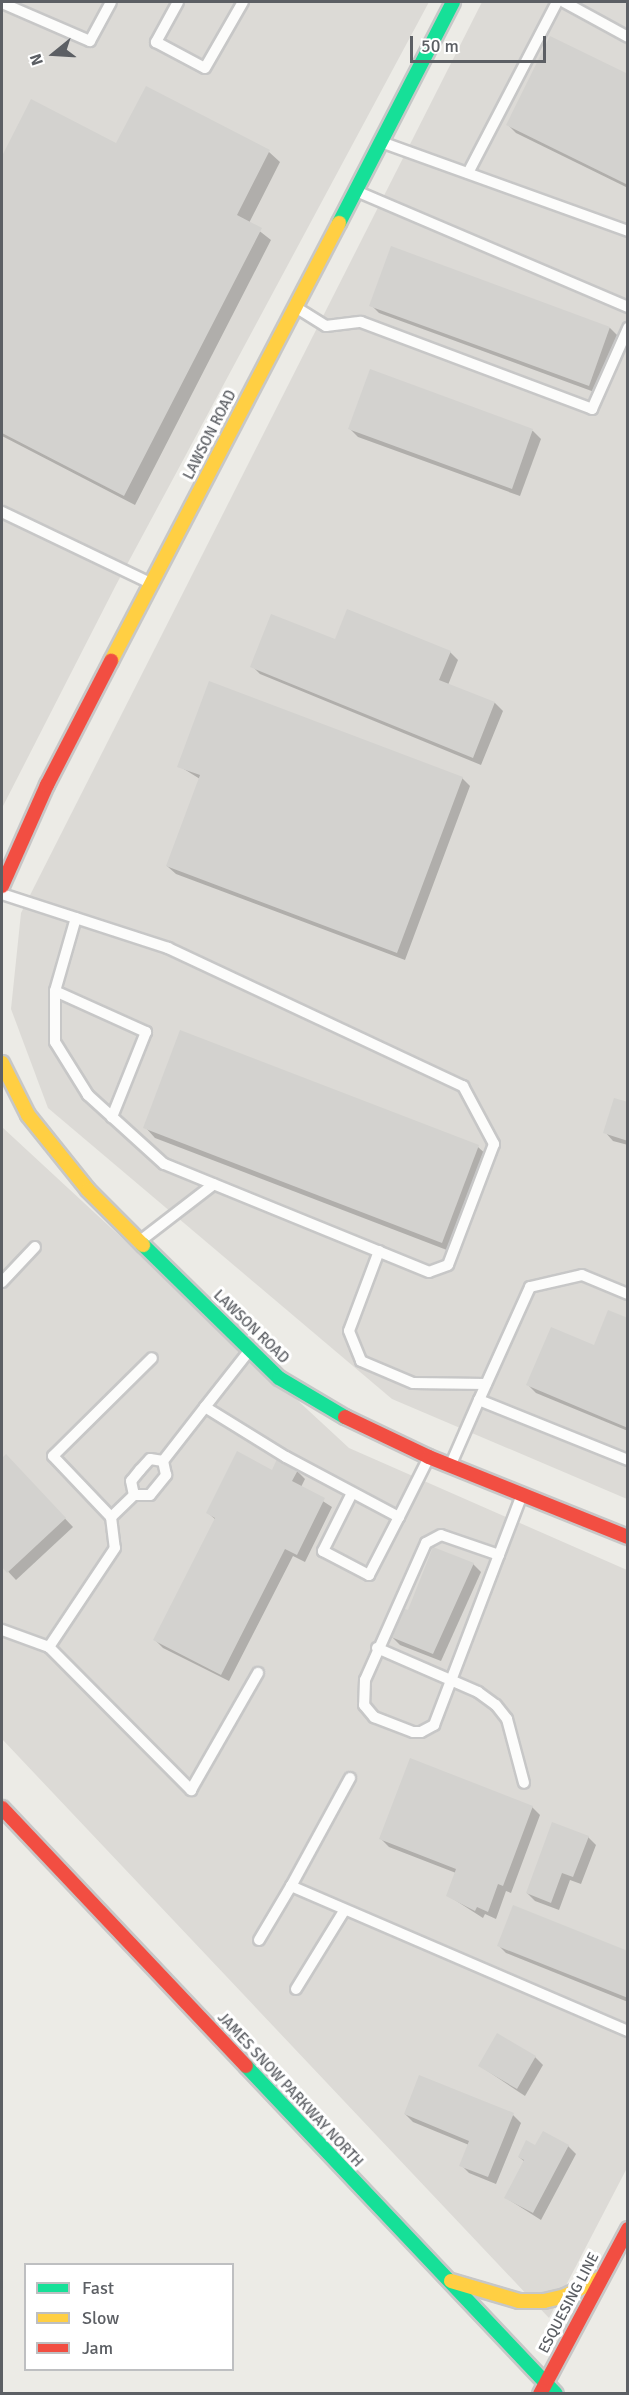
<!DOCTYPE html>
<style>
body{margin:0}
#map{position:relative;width:629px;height:2395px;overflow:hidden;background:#ecebe6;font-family:Signika,sans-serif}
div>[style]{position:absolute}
.industrial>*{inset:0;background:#dcdad6}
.shadow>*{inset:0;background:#0003}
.building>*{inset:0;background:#d3d2cf}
.roads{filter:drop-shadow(2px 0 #c7c7c7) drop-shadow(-2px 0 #c7c7c7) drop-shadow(0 2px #c7c7c7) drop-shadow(0 -2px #c7c7c7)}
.lane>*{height:10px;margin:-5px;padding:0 5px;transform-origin:5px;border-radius:5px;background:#fcfcfb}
.fast>*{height:14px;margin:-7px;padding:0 7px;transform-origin:7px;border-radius:7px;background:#16e098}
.slow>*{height:14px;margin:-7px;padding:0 7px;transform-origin:7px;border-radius:7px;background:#ffcf43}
.jam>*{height:14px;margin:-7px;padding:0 7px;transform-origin:7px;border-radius:7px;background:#f24e42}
span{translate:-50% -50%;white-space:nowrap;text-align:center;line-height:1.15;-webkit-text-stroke:6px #fff;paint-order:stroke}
.street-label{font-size:15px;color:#5c5f64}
.frame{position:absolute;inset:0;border:3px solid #5c5f64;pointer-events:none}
.legend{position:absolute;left:24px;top:2263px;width:210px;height:108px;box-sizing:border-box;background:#fff;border:2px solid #bebfc1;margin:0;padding:8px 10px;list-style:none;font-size:18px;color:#5c5f64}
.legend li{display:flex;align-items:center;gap:12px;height:30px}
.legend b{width:30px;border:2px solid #bebfc1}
.north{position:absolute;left:24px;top:24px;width:60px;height:60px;-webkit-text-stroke:4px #fff;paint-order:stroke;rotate:252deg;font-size:16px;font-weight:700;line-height:24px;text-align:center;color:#5c5f64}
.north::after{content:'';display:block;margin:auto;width:21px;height:27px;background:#5c5f64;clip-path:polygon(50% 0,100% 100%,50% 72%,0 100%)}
.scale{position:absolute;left:410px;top:36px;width:136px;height:27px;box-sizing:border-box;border:3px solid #5c5f64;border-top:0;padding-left:8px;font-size:18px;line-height:21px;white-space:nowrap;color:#5c5f64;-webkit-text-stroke:4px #fff;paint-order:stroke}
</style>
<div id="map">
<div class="industrial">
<i style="clip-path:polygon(2px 2px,429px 2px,116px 585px,2px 808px)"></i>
<i style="clip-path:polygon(482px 2px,627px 2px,627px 1499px,392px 1399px,48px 1108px,11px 1009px,21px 913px)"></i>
<i style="clip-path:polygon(2px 1127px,349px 1448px,627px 1570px,627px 2168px,549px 2318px,2px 1739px)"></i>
</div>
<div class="shadow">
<i style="clip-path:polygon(628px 76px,628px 188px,516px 133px,508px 125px)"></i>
<i style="clip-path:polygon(146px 88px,269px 152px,280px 162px,249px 223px,271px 240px,135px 505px,2px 436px,2px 160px,32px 101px,117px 145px)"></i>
<i style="clip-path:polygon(371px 305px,610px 328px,618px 336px,597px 393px,379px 313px)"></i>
<i style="clip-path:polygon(371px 371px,533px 431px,541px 439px,520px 496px,358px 437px,350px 429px)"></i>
<i style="clip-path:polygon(336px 641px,450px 652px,458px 660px,448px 685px,495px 703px,503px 711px,481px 765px,260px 674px,252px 666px)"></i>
<i style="clip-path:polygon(179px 766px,462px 778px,470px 786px,405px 960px,176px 874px,167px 866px,200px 779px)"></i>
<i style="clip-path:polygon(628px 1104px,628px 1145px,613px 1141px,605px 1132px)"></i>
<i style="clip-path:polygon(145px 1127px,478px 1147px,489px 1157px,452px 1252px,155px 1138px)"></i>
<i style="clip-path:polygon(628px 1320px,628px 1431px,536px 1393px,528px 1385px,594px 1347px)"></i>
<i style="clip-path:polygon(6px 1456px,73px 1527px,16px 1580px,2px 1565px,2px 1460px)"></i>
<i style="clip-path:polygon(297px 1471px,305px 1479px,301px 1487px,332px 1507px,305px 1562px,293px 1556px,229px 1681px,163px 1648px,155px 1640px,216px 1520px,207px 1512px,273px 1472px)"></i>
<i style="clip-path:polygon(473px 1564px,481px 1572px,441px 1661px,400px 1645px,392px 1637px,409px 1612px)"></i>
<i style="clip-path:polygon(532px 1807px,540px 1815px,511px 1893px,506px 1891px,496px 1919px,485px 1914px,483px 1918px,447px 1895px,456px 1873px,389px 1847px,381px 1839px)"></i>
<i style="clip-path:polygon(588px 1837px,596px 1845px,581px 1884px,570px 1880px,559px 1910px,535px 1901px,527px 1893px)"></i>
<i style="clip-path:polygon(498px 1945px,628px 1952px,628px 2002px,506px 1953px)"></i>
<i style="clip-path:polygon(535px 2057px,543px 2065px,525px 2096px,480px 2066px)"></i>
<i style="clip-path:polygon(405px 2114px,513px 2115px,521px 2123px,496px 2184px,469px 2173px,461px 2165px,469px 2145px,413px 2122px)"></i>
<i style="clip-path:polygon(568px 2146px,576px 2154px,541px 2220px,506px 2198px,525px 2162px,519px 2157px,536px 2147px)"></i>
</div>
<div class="building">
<i style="clip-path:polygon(550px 36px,628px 74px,628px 185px,506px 125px)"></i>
<i style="clip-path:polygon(146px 86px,270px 150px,237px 215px,262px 228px,124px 496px,2px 433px,2px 156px,31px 99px,116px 143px)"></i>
<i style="clip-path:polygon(391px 246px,610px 327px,589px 386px,369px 306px)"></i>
<i style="clip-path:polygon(370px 369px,533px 429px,512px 489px,348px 429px)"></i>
<i style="clip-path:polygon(347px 609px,451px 651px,439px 680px,495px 702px,473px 758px,250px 667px,271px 614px,335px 639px)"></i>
<i style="clip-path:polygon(209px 681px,463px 777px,397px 953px,166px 866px,200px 775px,177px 767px)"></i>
<i style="clip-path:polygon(180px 1030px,479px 1145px,442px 1243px,143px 1128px)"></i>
<i style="clip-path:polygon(614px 1098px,628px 1102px,628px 1141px,603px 1133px)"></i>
<i style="clip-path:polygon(608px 1310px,628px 1318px,628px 1428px,526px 1385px,551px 1327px,594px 1345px)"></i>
<i style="clip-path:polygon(237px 1451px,272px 1470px,277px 1459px,298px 1470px,292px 1481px,325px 1498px,297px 1555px,285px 1549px,221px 1675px,153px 1640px,215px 1518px,206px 1513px)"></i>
<i style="clip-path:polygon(6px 1454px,66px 1518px,7px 1573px,2px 1567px,2px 1458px)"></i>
<i style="clip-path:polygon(433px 1547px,474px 1563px,433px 1654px,391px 1637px,402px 1608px,408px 1610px)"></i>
<i style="clip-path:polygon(410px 1758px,533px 1806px,503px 1886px,498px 1884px,488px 1912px,477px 1907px,475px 1911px,446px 1896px,456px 1869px,379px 1839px)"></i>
<i style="clip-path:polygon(552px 1822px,589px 1836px,573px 1877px,562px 1873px,551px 1903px,526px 1893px)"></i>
<i style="clip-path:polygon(513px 1905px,628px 1951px,628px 1998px,497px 1946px)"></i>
<i style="clip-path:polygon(497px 2033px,536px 2056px,517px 2089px,478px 2066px)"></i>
<i style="clip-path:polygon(419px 2075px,514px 2113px,488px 2177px,459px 2166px,469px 2141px,404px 2114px)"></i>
<i style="clip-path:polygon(543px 2131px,569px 2145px,533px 2213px,504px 2198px,524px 2160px,518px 2157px,526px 2140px,535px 2145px)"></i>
</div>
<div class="roads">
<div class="lane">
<i style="left:178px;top:2px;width:46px;rotate:118.8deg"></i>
<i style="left:156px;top:42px;width:55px;rotate:28deg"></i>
<i style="left:205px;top:68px;width:76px;rotate:-60.1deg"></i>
<i style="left:564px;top:2px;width:73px;rotate:28.7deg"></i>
<i style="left:2px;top:3px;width:96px;rotate:23.4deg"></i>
<i style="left:90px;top:41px;width:44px;rotate:-61.7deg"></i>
<i style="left:381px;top:142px;width:263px;rotate:19.8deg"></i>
<i style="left:468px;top:173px;width:193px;rotate:-62.5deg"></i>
<i style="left:356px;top:191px;width:296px;rotate:23.1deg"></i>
<i style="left:297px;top:308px;width:34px;rotate:32deg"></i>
<i style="left:326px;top:326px;width:35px;rotate:-7deg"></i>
<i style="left:361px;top:322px;width:247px;rotate:20.6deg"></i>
<i style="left:592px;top:409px;width:89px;rotate:-66deg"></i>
<i style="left:2px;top:512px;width:164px;rotate:25.6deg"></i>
<i style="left:2px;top:894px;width:175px;rotate:18deg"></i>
<i style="left:168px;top:948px;width:326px;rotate:25.1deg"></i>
<i style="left:463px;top:1086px;width:66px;rotate:61.9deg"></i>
<i style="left:494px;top:1144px;width:129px;rotate:110.8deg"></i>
<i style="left:448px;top:1265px;width:20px;rotate:160deg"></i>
<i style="left:429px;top:1272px;width:286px;rotate:-157.8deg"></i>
<i style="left:164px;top:1164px;width:103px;rotate:-137.8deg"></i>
<i style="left:88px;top:1095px;width:62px;rotate:-121.9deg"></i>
<i style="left:55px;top:1042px;width:51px;rotate:-90deg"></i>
<i style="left:55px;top:991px;width:76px;rotate:-74deg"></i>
<i style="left:55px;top:991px;width:100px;rotate:24.3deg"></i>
<i style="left:146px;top:1032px;width:92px;rotate:111.8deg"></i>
<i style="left:140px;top:1241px;width:93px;rotate:-37.6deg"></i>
<i style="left:379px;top:1251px;width:85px;rotate:110.6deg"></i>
<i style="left:349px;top:1331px;width:32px;rotate:68deg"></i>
<i style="left:361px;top:1361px;width:56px;rotate:22.9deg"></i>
<i style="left:413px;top:1383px;width:73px;rotate:0.8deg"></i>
<i style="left:2px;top:1282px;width:48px;rotate:-46.7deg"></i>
<i style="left:249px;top:1351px;width:71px;rotate:128.2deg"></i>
<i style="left:205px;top:1407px;width:95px;rotate:31.7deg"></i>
<i style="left:286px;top:1457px;width:128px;rotate:28deg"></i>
<i style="left:399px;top:1517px;width:65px;rotate:-63.4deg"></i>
<i style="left:479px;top:1400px;width:124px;rotate:-65.7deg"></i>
<i style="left:530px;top:1287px;width:53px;rotate:-13deg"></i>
<i style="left:582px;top:1275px;width:50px;rotate:22.4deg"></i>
<i style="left:163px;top:1461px;width:13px;rotate:-171deg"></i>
<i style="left:150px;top:1459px;width:15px;rotate:132deg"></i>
<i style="left:140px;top:1470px;width:14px;rotate:129deg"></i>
<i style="left:131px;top:1481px;width:14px;rotate:78deg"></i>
<i style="left:134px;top:1495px;width:16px"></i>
<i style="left:150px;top:1495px;width:26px;rotate:-51deg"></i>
<i style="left:166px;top:1475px;width:14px;rotate:-102deg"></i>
<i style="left:163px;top:1461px;width:68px;rotate:-52.1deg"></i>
<i style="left:451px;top:1464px;width:70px;rotate:-66.4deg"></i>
<i style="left:479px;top:1400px;width:161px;rotate:21.9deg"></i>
<i style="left:352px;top:1493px;width:65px;rotate:116.6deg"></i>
<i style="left:323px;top:1551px;width:52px;rotate:27.6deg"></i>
<i style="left:369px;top:1575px;width:65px;rotate:-62.7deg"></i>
<i style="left:134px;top:1495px;width:32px;rotate:136deg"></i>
<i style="left:111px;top:1517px;width:84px;rotate:-133.6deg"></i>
<i style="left:53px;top:1456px;width:139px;rotate:-44.7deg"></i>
<i style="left:111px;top:1517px;width:31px;rotate:83deg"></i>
<i style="left:115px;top:1548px;width:119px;rotate:123.7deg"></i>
<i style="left:49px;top:1647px;width:202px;rotate:45.2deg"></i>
<i style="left:191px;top:1790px;width:135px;rotate:-60.2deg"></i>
<i style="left:499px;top:1555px;width:61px;rotate:-161deg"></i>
<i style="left:441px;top:1535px;width:17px;rotate:152deg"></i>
<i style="left:426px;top:1543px;width:150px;rotate:114deg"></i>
<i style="left:365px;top:1680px;width:25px;rotate:92deg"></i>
<i style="left:364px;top:1705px;width:16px;rotate:50deg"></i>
<i style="left:374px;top:1717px;width:42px;rotate:21deg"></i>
<i style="left:413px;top:1732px;width:8px"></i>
<i style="left:421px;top:1732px;width:15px;rotate:-28deg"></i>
<i style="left:434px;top:1725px;width:246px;rotate:-69.1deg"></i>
<i style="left:2px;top:1630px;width:50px;rotate:19.9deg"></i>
<i style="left:377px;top:1648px;width:110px;rotate:23.5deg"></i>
<i style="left:478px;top:1692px;width:22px;rotate:36deg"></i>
<i style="left:496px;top:1705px;width:18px;rotate:52deg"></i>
<i style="left:507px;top:1719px;width:66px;rotate:75.1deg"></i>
<i style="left:350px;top:1778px;width:123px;rotate:118.6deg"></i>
<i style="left:291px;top:1886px;width:367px;rotate:23.3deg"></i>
<i style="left:259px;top:1940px;width:63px;rotate:-59.3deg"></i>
<i style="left:296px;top:1989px;width:92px;rotate:-58.4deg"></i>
</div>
<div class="fast">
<i style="left:339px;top:223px;width:249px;rotate:-62.7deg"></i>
<i style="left:143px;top:1245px;width:190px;rotate:44.4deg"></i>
<i style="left:279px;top:1378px;width:77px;rotate:30.6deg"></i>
<i style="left:246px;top:2066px;width:451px;rotate:46.6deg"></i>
</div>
<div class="slow">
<i style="left:111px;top:661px;width:494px;rotate:-62.5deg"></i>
<i style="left:2px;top:1063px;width:58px;rotate:63.4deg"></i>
<i style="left:28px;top:1115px;width:96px;rotate:51.3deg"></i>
<i style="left:88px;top:1190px;width:78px;rotate:45deg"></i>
<i style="left:451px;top:2281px;width:71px;rotate:16.4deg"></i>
<i style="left:519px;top:2301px;width:25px"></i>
<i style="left:544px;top:2301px;width:22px;rotate:-13deg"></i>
<i style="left:565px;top:2296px;width:40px;rotate:-26.6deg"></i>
</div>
<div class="jam">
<i style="left:2px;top:886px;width:111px;rotate:-66deg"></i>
<i style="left:47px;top:785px;width:140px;rotate:-62.7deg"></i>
<i style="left:345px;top:1417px;width:93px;rotate:25.5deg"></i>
<i style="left:429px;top:1457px;width:214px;rotate:21.9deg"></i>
<i style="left:2px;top:1808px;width:355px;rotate:46.6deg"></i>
<i style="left:540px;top:2394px;width:187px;rotate:-61.9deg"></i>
</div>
</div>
<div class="street-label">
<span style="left:210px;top:435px;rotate:-63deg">LAWSON ROAD</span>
<span style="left:251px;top:1327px;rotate:44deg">LAWSON ROAD</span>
<span style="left:290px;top:2090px;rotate:47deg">JAMES SNOW PARKWAY NORTH</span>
<span style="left:569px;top:2303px;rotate:-62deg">ESQUESING LINE</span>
</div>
<div class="frame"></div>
<ul class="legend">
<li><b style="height:8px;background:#16e098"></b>Fast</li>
<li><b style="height:8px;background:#ffcf43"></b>Slow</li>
<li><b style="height:8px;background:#f24e42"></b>Jam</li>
</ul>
<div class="north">N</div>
<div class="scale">50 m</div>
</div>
